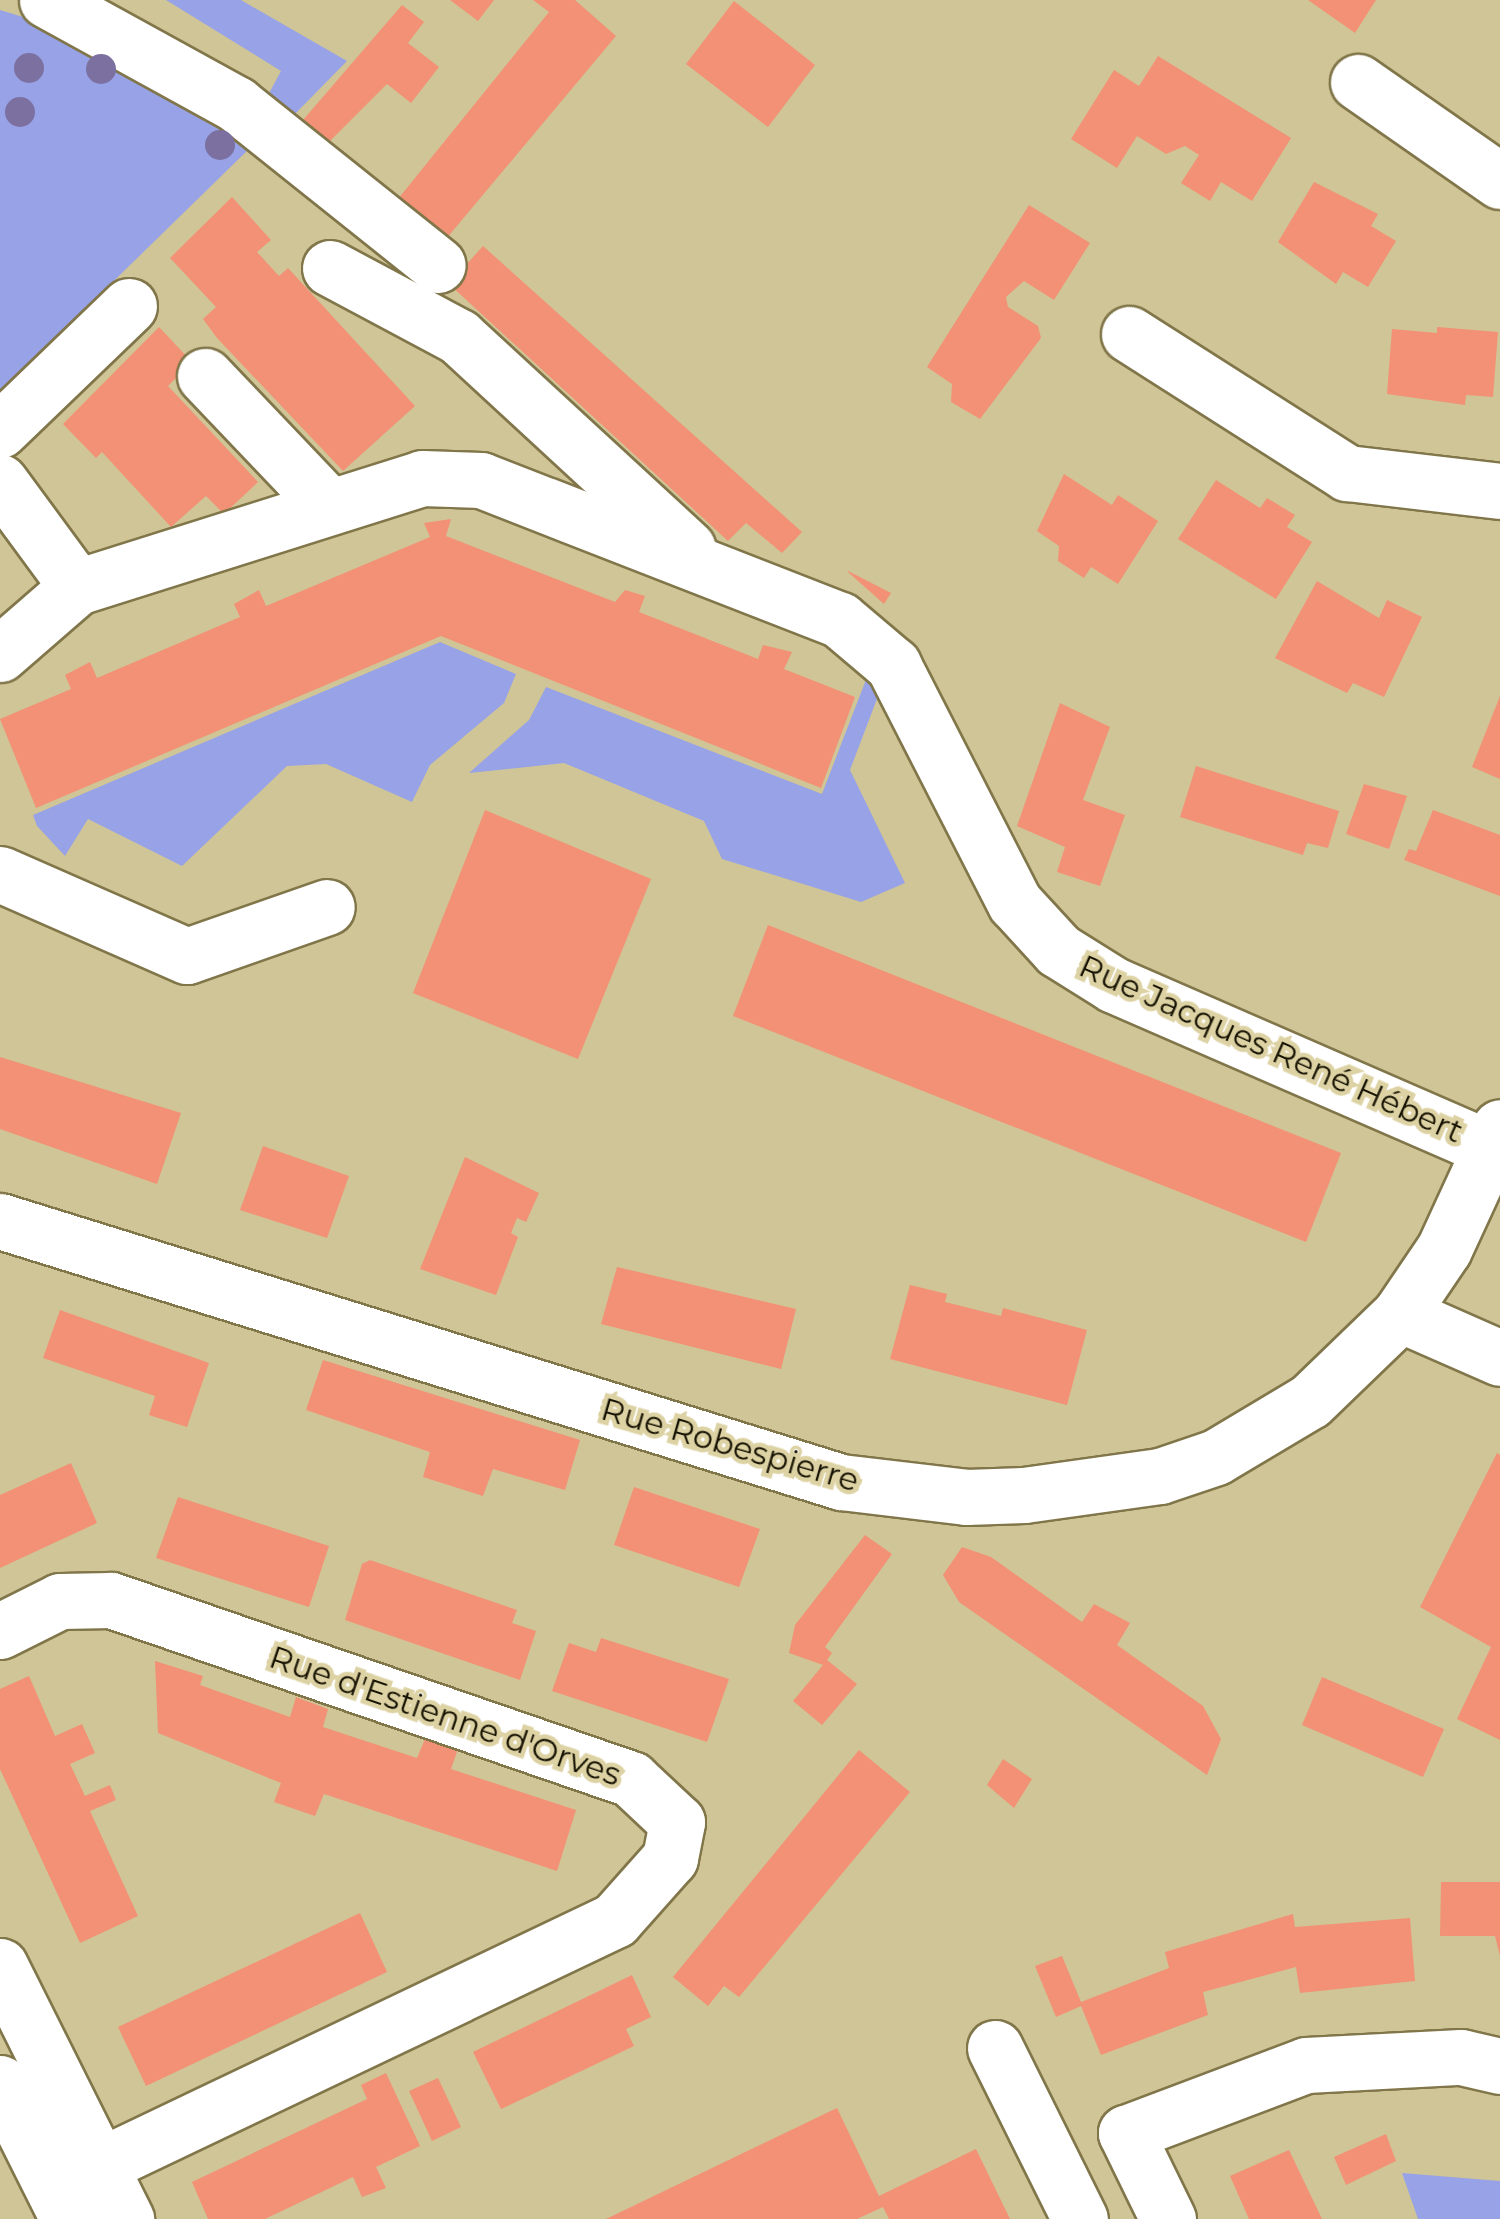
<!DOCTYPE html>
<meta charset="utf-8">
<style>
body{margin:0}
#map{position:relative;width:1500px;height:2219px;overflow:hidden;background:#d0c596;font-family:Montserrat,sans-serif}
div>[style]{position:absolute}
.green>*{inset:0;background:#98a2e7}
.building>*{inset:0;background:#f29175}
.roads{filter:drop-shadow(2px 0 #81764a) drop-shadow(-2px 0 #81764a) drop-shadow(0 2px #81764a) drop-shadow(0 -2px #81764a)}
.minor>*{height:55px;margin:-27.5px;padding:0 27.5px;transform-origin:27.5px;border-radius:27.5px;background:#fff}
.major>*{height:55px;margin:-27.5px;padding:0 27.5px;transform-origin:27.5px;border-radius:27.5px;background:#fff}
.trees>*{width:30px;height:30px;margin:-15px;border-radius:50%;background:#7b709f}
span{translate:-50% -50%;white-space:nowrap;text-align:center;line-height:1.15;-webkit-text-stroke:9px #ddd2a3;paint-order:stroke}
.street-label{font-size:32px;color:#171303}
</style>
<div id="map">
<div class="green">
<i style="clip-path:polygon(166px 0,241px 0,347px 61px,294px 115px,267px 97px,281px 71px)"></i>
<i style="clip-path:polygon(0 10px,43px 23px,250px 148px,0 392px)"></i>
<i style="clip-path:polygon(440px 642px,516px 674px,504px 703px,430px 765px,412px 802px,326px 764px,287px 766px,182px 866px,88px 819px,65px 856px,37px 826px,33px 815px)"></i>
<i style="clip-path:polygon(867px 677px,883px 683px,850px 770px,905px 883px,861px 902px,722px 859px,704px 821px,564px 763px,469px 773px,529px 720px,546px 687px,822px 794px)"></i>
<i style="clip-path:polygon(1402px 2173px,1500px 2181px,1500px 2219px,1418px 2219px)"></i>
</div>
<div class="building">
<i style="clip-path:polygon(450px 0,494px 0,478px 21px)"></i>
<i style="clip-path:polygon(533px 0,575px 0,616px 36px,446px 239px,398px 199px,549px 12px)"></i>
<i style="clip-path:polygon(1308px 0,1376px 0,1355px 33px)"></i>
<i style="clip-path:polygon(734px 1px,815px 65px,768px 127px,686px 64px)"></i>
<i style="clip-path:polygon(402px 5px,424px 22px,408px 43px,439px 67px,411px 103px,387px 84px,329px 142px,303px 120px)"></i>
<i style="clip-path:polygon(1158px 56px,1291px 138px,1252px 201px,1221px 182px,1210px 201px,1181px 183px,1199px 155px,1185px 146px,1166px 154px,1137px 136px,1117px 168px,1071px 139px,1114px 70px,1139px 86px)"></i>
<i style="clip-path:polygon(1314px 182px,1378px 214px,1371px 226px,1396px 241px,1368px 287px,1343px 272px,1336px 284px,1278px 242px)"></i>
<i style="clip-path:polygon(232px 197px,271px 240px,257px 252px,279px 276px,288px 268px,415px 406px,343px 471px,217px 338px,203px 319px,216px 307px,170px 258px)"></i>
<i style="clip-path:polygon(1029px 205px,1090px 243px,1054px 300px,1024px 281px,1006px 297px,1008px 307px,1038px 326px,1041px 338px,980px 419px,951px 402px,952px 384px,927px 367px)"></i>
<i style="clip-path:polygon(483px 246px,802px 532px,782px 553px,746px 523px,728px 541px,449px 284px)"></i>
<i style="clip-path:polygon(159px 327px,192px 362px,168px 386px,258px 482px,224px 514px,206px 496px,171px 527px,102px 452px,96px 458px,63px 424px)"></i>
<i style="clip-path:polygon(1437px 327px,1498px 332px,1493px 397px,1466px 395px,1465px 405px,1387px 394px,1392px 329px,1437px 333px)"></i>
<i style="clip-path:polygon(1064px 474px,1112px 505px,1118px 495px,1158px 521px,1118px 584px,1091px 567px,1084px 578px,1058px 561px,1059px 546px,1037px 531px)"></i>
<i style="clip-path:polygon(1216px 480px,1260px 508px,1267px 498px,1295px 515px,1287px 527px,1312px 542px,1276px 599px,1178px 539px)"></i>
<i style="clip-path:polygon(451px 519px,446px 536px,615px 602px,625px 590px,645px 596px,639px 612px,758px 659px,763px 645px,792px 652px,784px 669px,855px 697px,821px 788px,441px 636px,36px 808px,0 719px,71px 689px,65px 675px,90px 662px,97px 678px,240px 617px,234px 604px,259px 590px,266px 606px,430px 537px,424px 523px)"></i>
<i style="clip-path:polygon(848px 571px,891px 593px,884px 604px,848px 572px)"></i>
<i style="clip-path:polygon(1317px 581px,1379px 618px,1387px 600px,1422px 617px,1384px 697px,1353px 683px,1347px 693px,1275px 658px)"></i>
<i style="clip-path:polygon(1500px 696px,1500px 779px,1472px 767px)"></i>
<i style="clip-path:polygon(1060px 703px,1110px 727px,1083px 800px,1125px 815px,1100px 886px,1057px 872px,1065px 847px,1017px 826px)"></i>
<i style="clip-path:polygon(1196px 766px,1339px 811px,1328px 848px,1307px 843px,1303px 855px,1180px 817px)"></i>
<i style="clip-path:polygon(1364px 784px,1407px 796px,1389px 849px,1346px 834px)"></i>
<i style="clip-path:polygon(485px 810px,651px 879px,578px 1059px,413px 993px)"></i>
<i style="clip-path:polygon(1433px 810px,1500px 835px,1500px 896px,1404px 860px,1409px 849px,1416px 851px)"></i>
<i style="clip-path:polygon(768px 925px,1341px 1153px,1306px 1242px,733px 1016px)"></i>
<i style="clip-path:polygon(0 1057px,181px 1113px,157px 1184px,0 1129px)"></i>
<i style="clip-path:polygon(263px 1146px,349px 1176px,327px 1238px,240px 1210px)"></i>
<i style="clip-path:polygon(465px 1157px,539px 1193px,526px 1222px,517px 1218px,511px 1233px,518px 1237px,496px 1295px,420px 1269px)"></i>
<i style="clip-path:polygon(617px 1267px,796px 1309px,781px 1369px,601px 1324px)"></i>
<i style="clip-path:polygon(910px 1285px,947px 1294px,945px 1302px,1001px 1316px,1003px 1308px,1087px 1330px,1067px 1405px,890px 1359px)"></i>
<i style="clip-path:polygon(60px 1310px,209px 1363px,187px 1427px,149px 1415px,155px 1396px,43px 1358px)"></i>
<i style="clip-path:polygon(323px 1360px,580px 1440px,565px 1490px,493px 1469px,483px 1496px,423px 1477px,430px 1452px,306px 1410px)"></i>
<i style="clip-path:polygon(1497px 1453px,1500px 1455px,1500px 1740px,1457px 1719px,1491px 1647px,1420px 1607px)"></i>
<i style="clip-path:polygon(71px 1463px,97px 1523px,0 1568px,0 1495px)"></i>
<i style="clip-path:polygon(634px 1487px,760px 1529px,739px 1587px,614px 1545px)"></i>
<i style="clip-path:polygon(178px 1497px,329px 1546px,309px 1607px,156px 1558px)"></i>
<i style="clip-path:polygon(865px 1535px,892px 1554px,825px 1647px,832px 1653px,827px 1660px,857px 1684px,822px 1725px,793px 1701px,823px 1665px,789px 1653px,795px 1625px)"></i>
<i style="clip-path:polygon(962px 1547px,991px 1557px,1082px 1622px,1094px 1604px,1130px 1623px,1117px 1645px,1203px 1706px,1221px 1739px,1207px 1775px,959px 1602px,943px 1575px)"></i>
<i style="clip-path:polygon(370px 1560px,517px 1610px,512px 1623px,536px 1631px,520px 1680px,345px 1620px,362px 1564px)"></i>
<i style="clip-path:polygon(601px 1638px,729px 1679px,707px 1742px,552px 1691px,569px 1643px,596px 1652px)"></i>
<i style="clip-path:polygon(155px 1661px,203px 1676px,200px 1685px,290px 1717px,296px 1697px,328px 1709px,323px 1727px,417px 1758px,425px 1739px,458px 1749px,451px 1769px,576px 1810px,557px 1871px,324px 1794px,315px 1816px,274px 1802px,281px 1783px,158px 1733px)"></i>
<i style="clip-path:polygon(29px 1676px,55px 1736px,82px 1724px,95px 1753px,70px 1764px,85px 1796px,110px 1785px,116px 1800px,90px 1811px,138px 1916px,80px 1943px,0 1769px,0 1689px)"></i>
<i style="clip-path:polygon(1322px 1677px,1444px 1729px,1423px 1777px,1302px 1725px)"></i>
<i style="clip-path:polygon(859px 1750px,910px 1792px,739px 1997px,724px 1986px,708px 2006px,673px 1977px)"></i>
<i style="clip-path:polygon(1003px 1759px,1032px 1779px,1014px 1808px,987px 1785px)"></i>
<i style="clip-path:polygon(1441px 1882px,1500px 1882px,1500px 1956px,1495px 1936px,1440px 1936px)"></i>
<i style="clip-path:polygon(360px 1913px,387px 1972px,146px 2086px,118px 2027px)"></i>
<i style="clip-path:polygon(1293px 1914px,1295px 1927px,1410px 1918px,1415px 1981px,1300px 1993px,1296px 1967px,1203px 1992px,1208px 2015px,1101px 2055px,1081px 2006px,1056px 2017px,1035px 1966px,1062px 1956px,1081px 2002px,1169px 1968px,1165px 1952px)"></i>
<i style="clip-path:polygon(632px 1975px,651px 2017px,626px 2029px,634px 2046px,501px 2109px,473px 2052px)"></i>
<i style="clip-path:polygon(386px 2073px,420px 2146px,376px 2167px,386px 2188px,362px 2197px,353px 2177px,265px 2219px,208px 2219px,192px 2182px,367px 2099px,361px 2085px)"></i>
<i style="clip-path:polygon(438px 2078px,461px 2127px,432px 2141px,409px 2091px)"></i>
<i style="clip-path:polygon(837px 2108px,879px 2196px,976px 2149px,1010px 2219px,889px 2219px,883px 2207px,857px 2219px,606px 2219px)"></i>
<i style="clip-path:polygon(1386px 2134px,1396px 2161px,1346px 2185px,1334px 2157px)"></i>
<i style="clip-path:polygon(1289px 2150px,1322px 2219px,1249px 2219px,1230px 2176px)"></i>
</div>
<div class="roads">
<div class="minor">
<i style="left:47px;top:0;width:216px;rotate:28.8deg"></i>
<i style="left:236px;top:104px;width:258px;rotate:38.6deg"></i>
<i style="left:1358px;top:82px;width:173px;rotate:34.9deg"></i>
<i style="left:330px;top:268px;width:146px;rotate:28.1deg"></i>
<i style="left:459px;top:337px;width:311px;rotate:42.7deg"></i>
<i style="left:1129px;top:334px;width:259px;rotate:32.5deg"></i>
<i style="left:1347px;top:473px;width:154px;rotate:6.7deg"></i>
<i style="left:205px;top:376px;width:180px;rotate:46.4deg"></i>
<i style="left:0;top:430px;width:179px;rotate:-43.9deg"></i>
<i style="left:0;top:482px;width:130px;rotate:53.7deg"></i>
<i style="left:77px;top:587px;width:362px;rotate:-17.5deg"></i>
<i style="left:422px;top:478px;width:59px;rotate:1.9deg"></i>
<i style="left:481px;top:480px;width:385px;rotate:21.3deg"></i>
<i style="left:840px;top:620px;width:70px;rotate:40.3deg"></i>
<i style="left:893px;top:665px;width:267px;rotate:62.9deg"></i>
<i style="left:1015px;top:903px;width:64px;rotate:47.5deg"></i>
<i style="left:1058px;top:950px;width:66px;rotate:32deg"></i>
<i style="left:1114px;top:985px;width:411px;rotate:23.5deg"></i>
<i style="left:0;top:654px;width:102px;rotate:-41deg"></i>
<i style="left:0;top:874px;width:204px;rotate:23.7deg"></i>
<i style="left:187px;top:956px;width:148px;rotate:-19.3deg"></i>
<i style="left:0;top:1221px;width:881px;rotate:17.24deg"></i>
<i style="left:841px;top:1482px;width:126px;rotate:6.8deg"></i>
<i style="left:966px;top:1497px;width:58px;rotate:-2deg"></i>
<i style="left:1024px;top:1495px;width:137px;rotate:-8deg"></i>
<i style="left:1160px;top:1476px;width:59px;rotate:-18.7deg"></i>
<i style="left:1216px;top:1457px;width:109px;rotate:-30.8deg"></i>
<i style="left:1310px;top:1401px;width:125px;rotate:-44deg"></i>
<i style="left:1400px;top:1314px;width:78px;rotate:-55.9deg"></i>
<i style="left:1444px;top:1249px;width:134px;rotate:-65.3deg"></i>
<i style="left:1400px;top:1314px;width:109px;rotate:23.7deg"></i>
<i style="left:0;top:1631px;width:67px;rotate:-26.6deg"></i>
<i style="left:60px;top:1601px;width:51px;rotate:-1.1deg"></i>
<i style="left:111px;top:1600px;width:550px;rotate:19deg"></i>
<i style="left:631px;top:1779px;width:63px;rotate:43.1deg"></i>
<i style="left:677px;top:1822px;width:37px;rotate:101deg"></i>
<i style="left:670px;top:1858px;width:83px;rotate:131.6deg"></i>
<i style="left:615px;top:1920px;width:572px;rotate:154.51deg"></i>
<i style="left:995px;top:2048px;width:191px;rotate:63.6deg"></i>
<i style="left:1168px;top:2219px;width:96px;rotate:-116deg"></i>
<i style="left:1126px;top:2133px;width:192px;rotate:-20.7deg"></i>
<i style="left:1306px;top:2065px;width:155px;rotate:-3deg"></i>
<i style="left:1461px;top:2057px;width:40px;rotate:13deg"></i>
</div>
<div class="major">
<i style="left:0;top:1966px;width:283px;rotate:63.5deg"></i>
<i style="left:0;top:2083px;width:152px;rotate:63.4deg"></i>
</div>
</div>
<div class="trees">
<i style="left:29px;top:68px"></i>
<i style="left:101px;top:69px"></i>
<i style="left:20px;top:112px"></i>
<i style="left:220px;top:145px"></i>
</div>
<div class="street-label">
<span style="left:1271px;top:1049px;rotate:24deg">Rue Jacques René Hébert</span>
<span style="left:730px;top:1445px;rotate:16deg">Rue Robespierre</span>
<span style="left:445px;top:1716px;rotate:19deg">Rue d'Estienne d'Orves</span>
</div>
</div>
